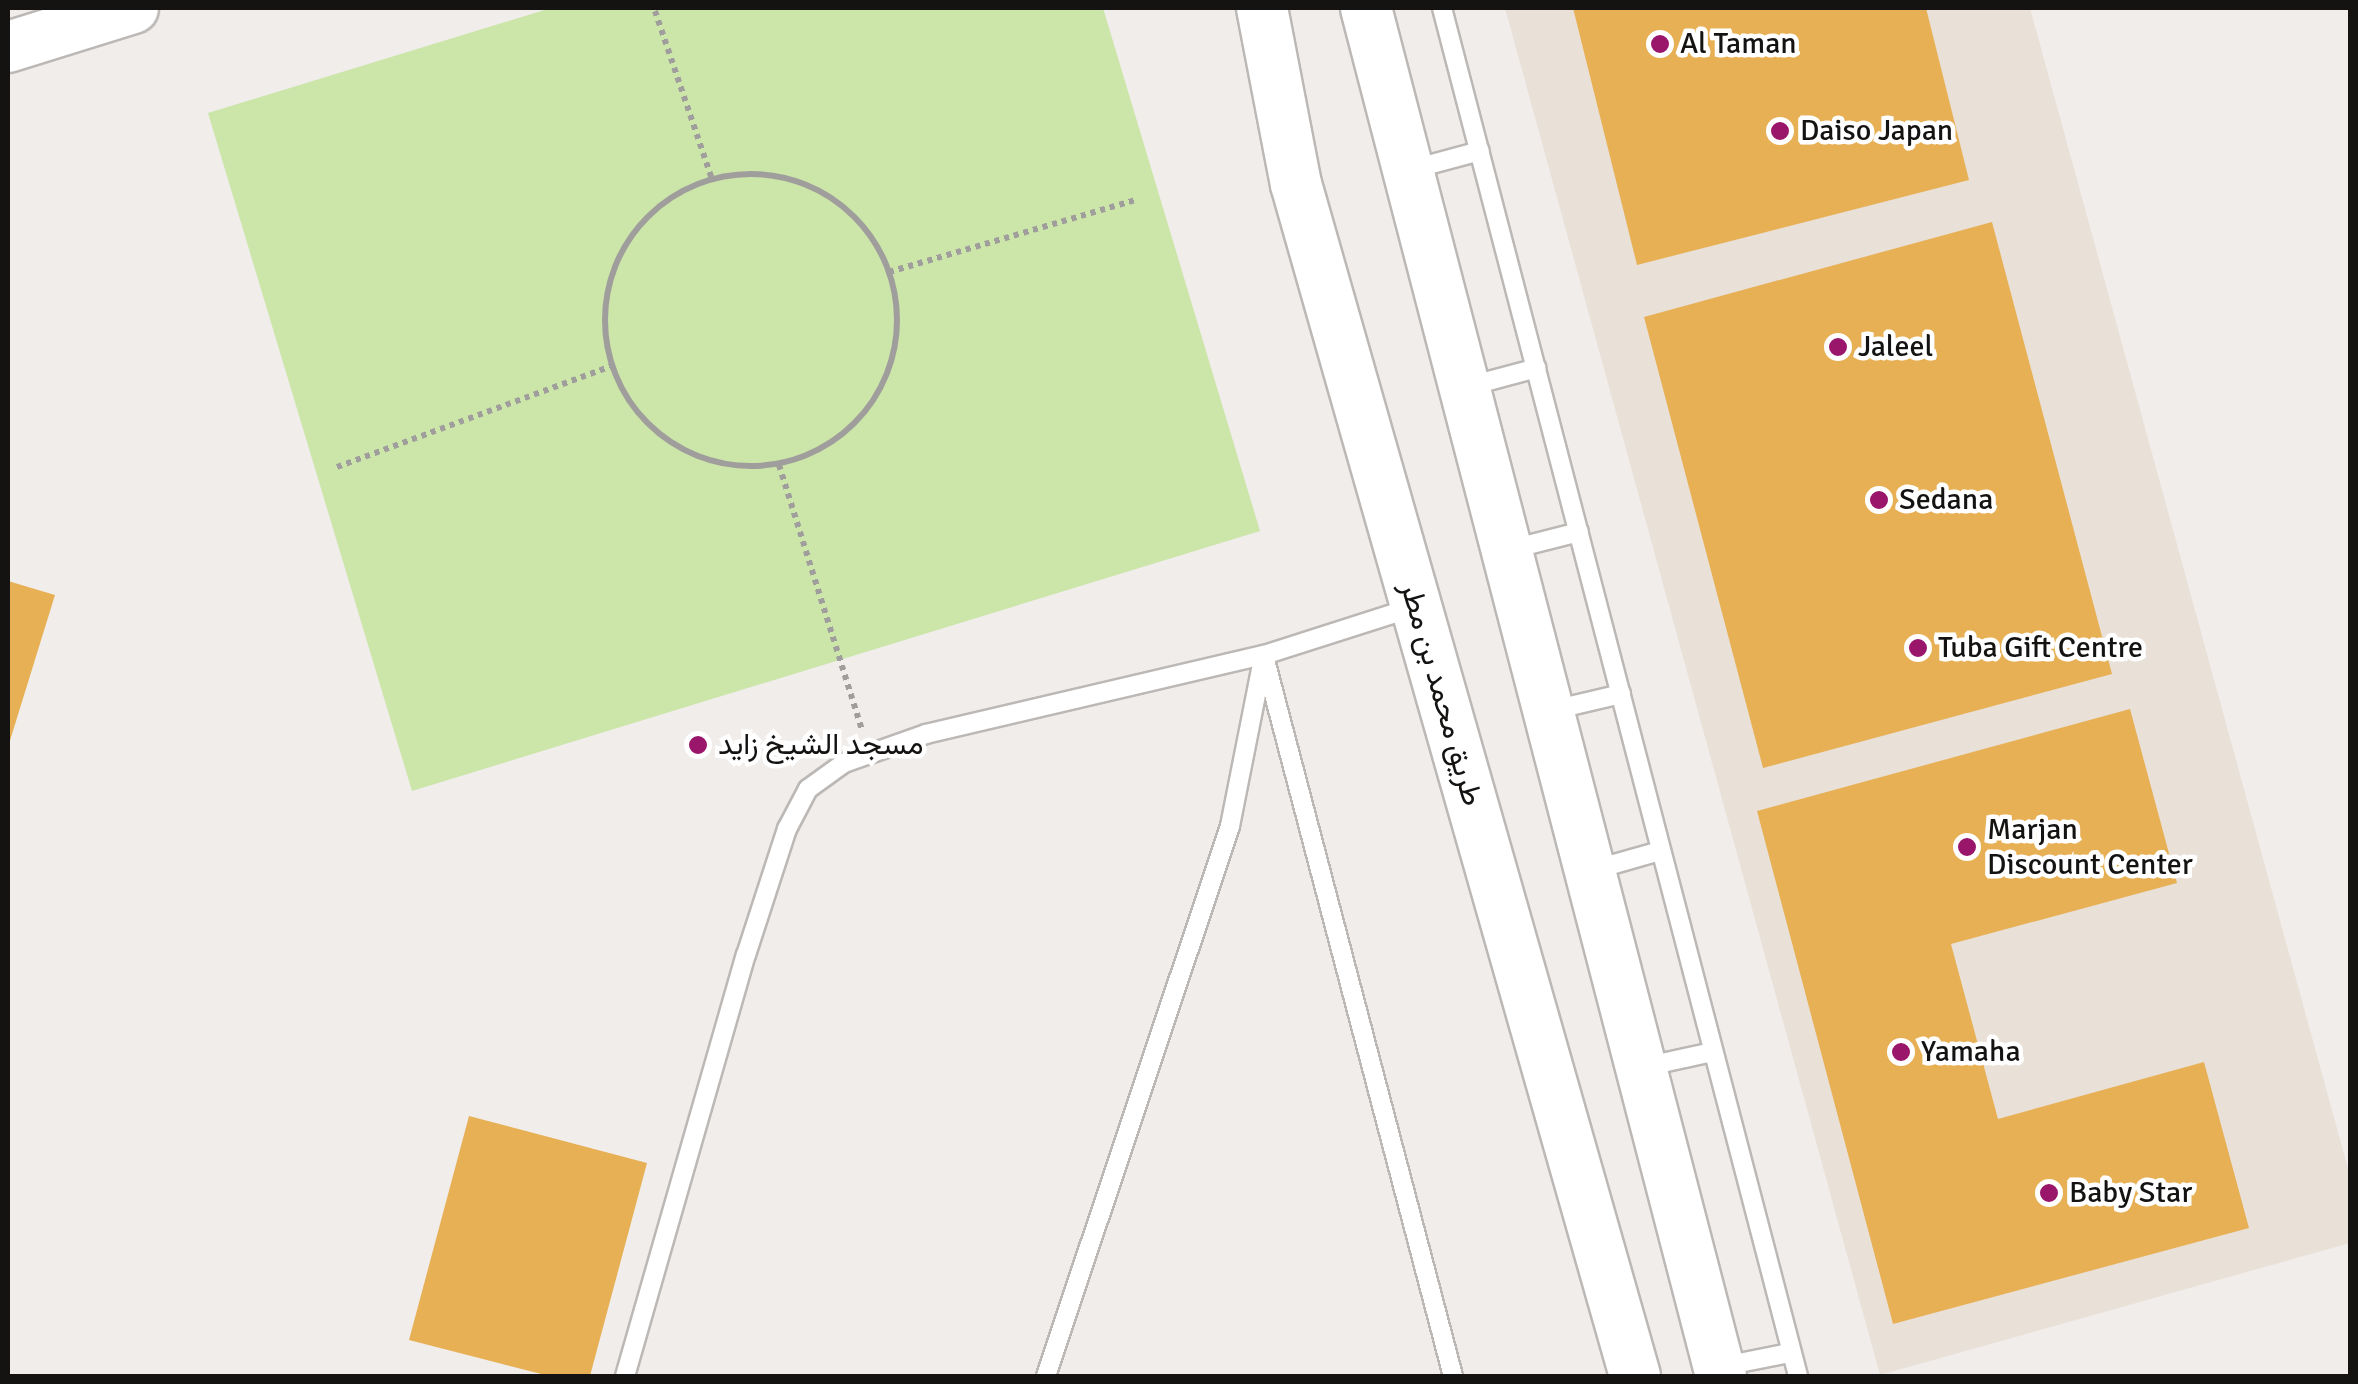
<!DOCTYPE html>
<meta charset="utf-8">
<style>
body{margin:0}
#map{position:relative;width:2358px;height:1384px;overflow:hidden;background:#f0edeb;font-family:Signika,Vazirmatn,sans-serif}
div>[style]{position:absolute}
.built>*{inset:0;background:#e9e0d8}
.green>*{inset:0;background:#cce5a9}
.building>*{inset:0;background:#e7b055}
.path>*{height:6px;margin-top:-3px;transform-origin:0;background:repeating-linear-gradient(90deg,#a09e9c 0 5px,transparent 0 10px)}
.path>.ring{margin:-3px;padding:0;box-sizing:content-box;background:none;border:6px solid #a09e9c;border-radius:50%}
.roads{filter:drop-shadow(2px 0 #bbb8b6) drop-shadow(-2px 0 #bbb8b6) drop-shadow(0 2px #bbb8b6) drop-shadow(0 -2px #bbb8b6)}
.lane>*{height:18px;margin:-9px;padding:0 9px;transform-origin:9px;border-radius:9px;background:#fff}
.secondary>*{height:50px;margin:-25px;padding:0 25px;transform-origin:25px;border-radius:25px;background:#fff}
.dots>*{width:28px;height:28px;translate:-50% -50%;box-sizing:border-box;border:5px solid #fff;border-radius:50%}
span{translate:-50% -50%;white-space:nowrap;text-align:center;line-height:1.15;-webkit-text-stroke:9px #fff;paint-order:stroke}
.poi-label{font-size:30px;color:#141312}
.left{translate:0 -50%;text-align:left}
.street-label{font-size:30px;color:#141312}
.frame{position:absolute;inset:0;border:10px solid #141312;pointer-events:none}
</style>
<div id="map">
<div class="built">
<i style="clip-path:polygon(1505px 8px,2030px 8px,2350px 1176px,2350px 1243px,1880px 1375px)"></i>
</div>
<div class="green">
<i style="clip-path:polygon(551px 8px,1103px 8px,1260px 531px,412px 791px,208px 113px)"></i>
</div>
<div class="building">
<i style="clip-path:polygon(1573px 8px,1926px 8px,1969px 180px,1637px 265px)"></i>
<i style="clip-path:polygon(1992px 222px,2112px 674px,1763px 768px,1644px 317px)"></i>
<i style="clip-path:polygon(8px 581px,55px 595px,8px 747px)"></i>
<i style="clip-path:polygon(2130px 709px,2177px 883px,1951px 944px,1998px 1119px,2204px 1062px,2249px 1228px,1893px 1324px,1757px 811px)"></i>
<i style="clip-path:polygon(469px 1116px,647px 1163px,590px 1376px,549px 1376px,409px 1340px)"></i>
</div>
<div class="path">
<i style="left:655px;top:11px;width:177px;rotate:71.3deg"></i>
<i class="ring" style="left:605px;top:174px;width:286px;height:286px"></i>
<i style="left:889px;top:272px;width:259px;rotate:-16.3deg"></i>
<i style="left:779px;top:465px;width:278px;rotate:72.6deg"></i>
<i style="left:337px;top:467px;width:293px;rotate:-20.2deg"></i>
</div>
<div class="roads">
<div class="lane">
<i style="left:1442px;top:8px;width:1414px;rotate:75.41deg"></i>
<i style="left:1413px;top:169px;width:69px;rotate:-15deg"></i>
<i style="left:1466px;top:387px;width:73px;rotate:-15deg"></i>
<i style="left:1512px;top:549px;width:69px;rotate:-14.2deg"></i>
<i style="left:1265px;top:660px;width:740px;rotate:75.29deg"></i>
<i style="left:1553px;top:710px;width:70px;rotate:-13.2deg"></i>
<i style="left:1593px;top:870px;width:70px;rotate:-15.8deg"></i>
<i style="left:1644px;top:1067px;width:70px;rotate:-12.4deg"></i>
<i style="left:1724px;top:1366px;width:66px;rotate:-11.3deg"></i>
<i style="left:625px;top:1376px;width:438px;rotate:-74deg"></i>
<i style="left:746px;top:955px;width:133px;rotate:-72deg"></i>
<i style="left:787px;top:829px;width:45px;rotate:-62.3deg"></i>
<i style="left:808px;top:789px;width:44px;rotate:-35.8deg"></i>
<i style="left:844px;top:763px;width:87px;rotate:-19.5deg"></i>
<i style="left:926px;top:734px;width:347px;rotate:-13.2deg"></i>
<i style="left:1264px;top:655px;width:154px;rotate:-17.7deg"></i>
<i style="left:1046px;top:1376px;width:580px;rotate:-71.5deg"></i>
<i style="left:1230px;top:826px;width:174px;rotate:-78.8deg"></i>
</div>
<div class="secondary">
<i style="left:1262px;top:8px;width:179px;rotate:79.1deg"></i>
<i style="left:1296px;top:184px;width:1239px;rotate:74.12deg"></i>
<i style="left:1366px;top:8px;width:1413px;rotate:75.45deg"></i>
<i style="left:8px;top:47px;width:131px;rotate:-17.3deg"></i>
</div>
</div>
<div class="dots">
<i style="left:1660px;top:44px;background:#99166b"></i>
<i style="left:1780px;top:131px;background:#99166b"></i>
<i style="left:1838px;top:347px;background:#99166b"></i>
<i style="left:1879px;top:500px;background:#99166b"></i>
<i style="left:1918px;top:648px;background:#99166b"></i>
<i style="left:698px;top:745px;background:#99166b"></i>
<i style="left:1967px;top:847px;background:#99166b"></i>
<i style="left:1901px;top:1052px;background:#99166b"></i>
<i style="left:2049px;top:1193px;background:#99166b"></i>
</div>
<div class="poi-label">
<span class="left" style="left:1680px;top:44px">Al Taman</span>
<span class="left" style="left:1800px;top:131px">Daiso Japan</span>
<span class="left" style="left:1858px;top:347px">Jaleel</span>
<span class="left" style="left:1899px;top:500px">Sedana</span>
<span class="left" style="left:1938px;top:648px">Tuba Gift Centre</span>
<span class="left" style="left:718px;top:745px">مسجد الشيخ زايد</span>
<span class="left" style="left:1987px;top:847px">Marjan<br>Discount Center</span>
<span class="left" style="left:1921px;top:1052px">Yamaha</span>
<span class="left" style="left:2069px;top:1193px">Baby Star</span>
</div>
<div class="street-label">
<span style="left:1441px;top:694px;rotate:74deg">طريق محمد بن مطر</span>
</div>
<div class="frame"></div>
</div>
